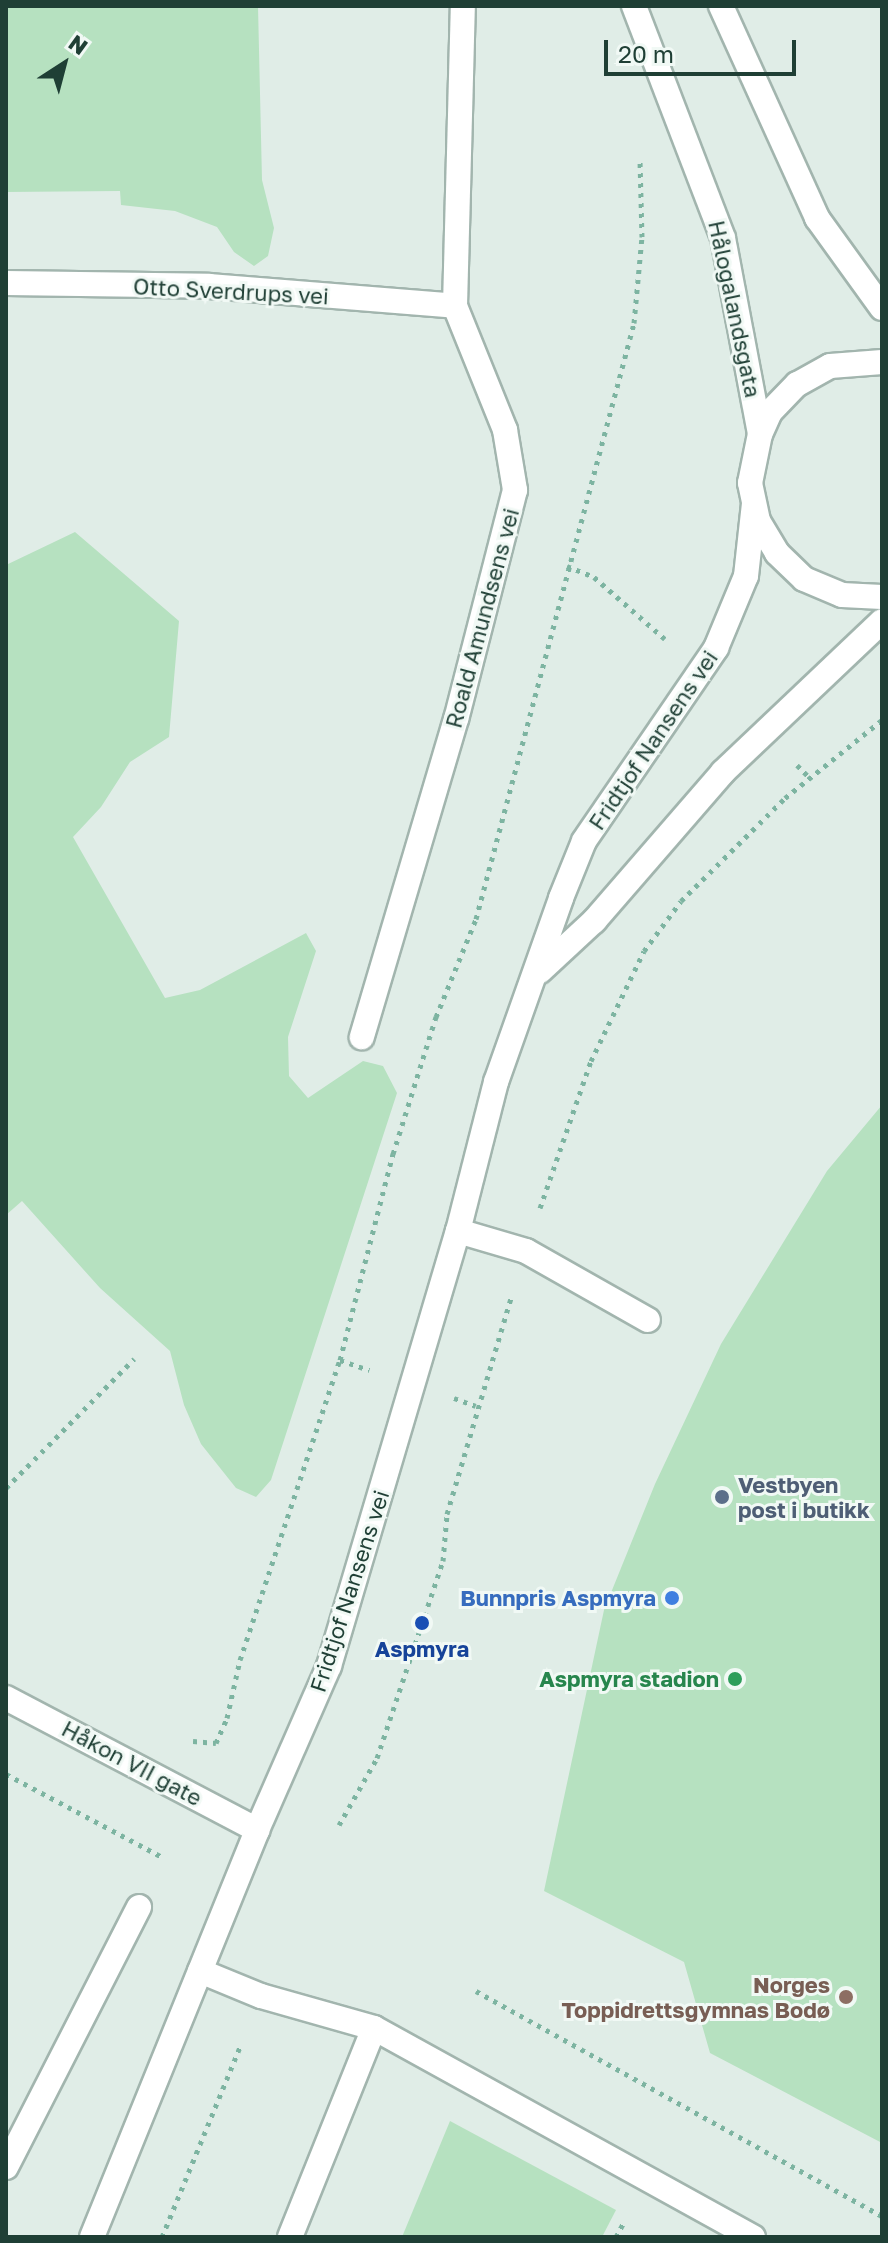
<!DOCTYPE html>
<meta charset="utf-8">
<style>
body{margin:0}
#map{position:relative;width:888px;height:2243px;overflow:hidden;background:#e0ede7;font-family:"Golos Text",sans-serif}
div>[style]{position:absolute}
.green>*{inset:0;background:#b6e1c0}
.path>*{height:5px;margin-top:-2.5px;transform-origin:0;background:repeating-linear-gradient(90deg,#7db4a1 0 4px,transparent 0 10px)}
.roads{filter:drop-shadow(2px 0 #a2b5ae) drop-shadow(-2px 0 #a2b5ae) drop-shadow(0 2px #a2b5ae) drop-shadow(0 -2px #a2b5ae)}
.lane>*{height:24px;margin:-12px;padding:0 12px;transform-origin:12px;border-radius:12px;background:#fff}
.street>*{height:24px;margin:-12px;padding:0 12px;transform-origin:12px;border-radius:12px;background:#fff}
.secondary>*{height:24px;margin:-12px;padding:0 12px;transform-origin:12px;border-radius:12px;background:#fff}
.dots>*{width:22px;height:22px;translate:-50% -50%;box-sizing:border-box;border:4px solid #f1f9f5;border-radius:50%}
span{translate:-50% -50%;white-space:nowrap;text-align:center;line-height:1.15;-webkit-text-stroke:6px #f1f9f5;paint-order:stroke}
.street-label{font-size:22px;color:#1f3f35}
.service-label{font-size:22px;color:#4e5e75;font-weight:700}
.left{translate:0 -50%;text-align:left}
.shop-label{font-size:22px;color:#366cbe;font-weight:700}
.right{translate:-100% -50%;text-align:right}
.transit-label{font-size:22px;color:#164399;font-weight:700}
.leisure-label{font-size:22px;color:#27864d;font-weight:700}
.education-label{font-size:22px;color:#785e54;font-weight:700}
.frame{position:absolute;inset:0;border:8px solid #1f3f35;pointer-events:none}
.north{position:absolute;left:24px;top:24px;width:80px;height:80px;-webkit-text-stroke:6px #f1f9f5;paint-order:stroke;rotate:36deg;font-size:22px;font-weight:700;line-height:32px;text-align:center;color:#1f3f35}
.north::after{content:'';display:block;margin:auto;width:28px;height:36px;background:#1f3f35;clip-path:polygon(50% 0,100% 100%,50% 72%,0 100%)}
.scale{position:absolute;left:604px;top:40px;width:192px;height:36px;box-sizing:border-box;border:4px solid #1f3f35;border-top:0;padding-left:10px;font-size:24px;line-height:28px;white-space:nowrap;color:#1f3f35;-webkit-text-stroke:6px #f1f9f5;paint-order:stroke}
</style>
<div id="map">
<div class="green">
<i style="clip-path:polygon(6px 6px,258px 6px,262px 180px,274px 228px,268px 256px,254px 266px,234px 252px,217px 227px,175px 211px,121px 205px,120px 191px,6px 192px)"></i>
<i style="clip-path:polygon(75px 532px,179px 621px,169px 737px,130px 762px,101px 807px,73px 837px,165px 998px,200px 990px,306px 933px,316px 951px,288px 1037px,289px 1076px,308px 1098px,363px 1061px,383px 1066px,397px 1093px,271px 1480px,256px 1497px,236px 1488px,201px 1444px,184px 1405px,170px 1351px,100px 1288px,22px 1201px,6px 1215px,6px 565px)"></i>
<i style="clip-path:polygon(882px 1105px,882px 2143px,710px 2053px,684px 1962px,544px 1891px,604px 1610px,655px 1484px,721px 1344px,827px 1171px)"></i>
<i style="clip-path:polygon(450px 2121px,616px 2210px,602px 2237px,402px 2237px)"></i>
</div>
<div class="path">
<i style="left:567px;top:566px;width:29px;rotate:22deg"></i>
<i style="left:594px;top:577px;width:94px;rotate:41.1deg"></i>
<i style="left:797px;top:765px;width:18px;rotate:45deg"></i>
<i style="left:540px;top:1208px;width:156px;rotate:-70.9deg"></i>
<i style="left:591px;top:1061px;width:122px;rotate:-64.3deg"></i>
<i style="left:644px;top:951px;width:62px;rotate:-53.5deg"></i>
<i style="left:681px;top:901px;width:146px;rotate:-44.7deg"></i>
<i style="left:785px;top:798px;width:124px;rotate:-38.8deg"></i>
<i style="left:340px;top:1360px;width:31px;rotate:19deg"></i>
<i style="left:454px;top:1398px;width:23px;rotate:20deg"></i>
<i style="left:6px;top:1488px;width:182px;rotate:-45.2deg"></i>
<i style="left:193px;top:1741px;width:23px;rotate:5deg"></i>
<i style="left:216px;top:1743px;width:27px;rotate:-66deg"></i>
<i style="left:227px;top:1718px;width:59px;rotate:-77.4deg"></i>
<i style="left:240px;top:1660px;width:316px;rotate:-71.6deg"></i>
<i style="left:340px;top:1360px;width:213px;rotate:-75.6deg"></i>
<i style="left:393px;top:1154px;width:144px;rotate:-72.6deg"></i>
<i style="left:436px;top:1017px;width:106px;rotate:-67.8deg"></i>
<i style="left:476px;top:919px;width:617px;rotate:-75.15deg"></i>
<i style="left:634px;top:323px;width:86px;rotate:-84.7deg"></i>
<i style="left:642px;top:237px;width:79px;rotate:-91.5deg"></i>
<i style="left:6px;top:1774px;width:179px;rotate:28deg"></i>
<i style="left:339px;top:1825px;width:77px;rotate:-60.4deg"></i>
<i style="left:377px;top:1758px;width:208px;rotate:-71.5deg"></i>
<i style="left:443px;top:1561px;width:47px;rotate:-85.1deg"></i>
<i style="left:447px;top:1514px;width:229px;rotate:-73.5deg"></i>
<i style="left:476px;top:1991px;width:464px;rotate:29deg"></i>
<i style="left:162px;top:2237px;width:205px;rotate:-67.7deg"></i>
<i style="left:616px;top:2237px;width:19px;rotate:-62deg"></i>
</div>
<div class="roads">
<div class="lane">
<i style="left:455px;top:306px;width:300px;rotate:-88.5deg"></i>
<i style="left:458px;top:1231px;width:71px;rotate:16.4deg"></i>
<i style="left:526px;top:1251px;width:140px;rotate:29.5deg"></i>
<i style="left:200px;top:1971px;width:66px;rotate:22.3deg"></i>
<i style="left:261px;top:1996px;width:117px;rotate:15.8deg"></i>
<i style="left:374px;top:2028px;width:433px;rotate:28.9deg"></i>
<i style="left:290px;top:2237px;width:225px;rotate:-68.1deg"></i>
</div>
<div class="street">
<i style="left:6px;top:283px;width:203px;rotate:0.8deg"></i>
<i style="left:209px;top:286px;width:247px;rotate:4.6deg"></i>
<i style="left:455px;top:306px;width:134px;rotate:68deg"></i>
<i style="left:505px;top:430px;width:61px;rotate:80.5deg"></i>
<i style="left:515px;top:490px;width:236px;rotate:104.4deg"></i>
<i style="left:456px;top:719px;width:332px;rotate:106.5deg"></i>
<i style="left:6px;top:1698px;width:284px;rotate:27.7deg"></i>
<i style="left:6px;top:2167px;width:292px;rotate:-62.9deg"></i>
</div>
<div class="secondary">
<i style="left:634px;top:6px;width:248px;rotate:69deg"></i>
<i style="left:723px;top:238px;width:199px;rotate:79.3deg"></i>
<i style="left:721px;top:6px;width:233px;rotate:65.6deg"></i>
<i style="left:817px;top:218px;width:111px;rotate:54.2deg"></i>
<i style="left:882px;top:362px;width:52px;rotate:175.6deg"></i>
<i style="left:830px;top:366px;width:38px;rotate:151deg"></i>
<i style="left:797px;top:384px;width:39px;rotate:134deg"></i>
<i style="left:770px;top:412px;width:24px;rotate:114deg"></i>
<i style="left:760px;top:434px;width:50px;rotate:101.5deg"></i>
<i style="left:750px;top:483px;width:39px;rotate:78deg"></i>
<i style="left:758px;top:521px;width:37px;rotate:59deg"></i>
<i style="left:777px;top:553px;width:37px;rotate:44deg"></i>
<i style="left:804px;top:579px;width:41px;rotate:22.8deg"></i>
<i style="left:842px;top:595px;width:40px;rotate:2.9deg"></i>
<i style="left:540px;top:971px;width:74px;rotate:-42.8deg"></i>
<i style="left:594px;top:921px;width:197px;rotate:-49.1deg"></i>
<i style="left:723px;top:772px;width:219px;rotate:-43.5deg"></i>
<i style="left:92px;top:2237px;width:439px;rotate:-67.9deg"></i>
<i style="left:257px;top:1830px;width:179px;rotate:-66.3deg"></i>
<i style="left:329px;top:1666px;width:454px;rotate:-73.5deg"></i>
<i style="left:458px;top:1231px;width:154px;rotate:-75.7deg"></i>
<i style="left:496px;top:1082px;width:195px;rotate:-70.5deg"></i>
<i style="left:561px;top:898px;width:61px;rotate:-68deg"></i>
<i style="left:584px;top:841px;width:234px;rotate:-55.6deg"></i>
<i style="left:716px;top:648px;width:78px;rotate:-67.4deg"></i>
<i style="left:746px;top:576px;width:72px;rotate:-83.7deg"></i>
</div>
</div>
<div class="dots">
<i style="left:722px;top:1497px;background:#5c6f8a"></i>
<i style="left:672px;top:1598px;background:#3f7fe0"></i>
<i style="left:422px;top:1623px;background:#1a4fb4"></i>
<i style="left:735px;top:1679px;background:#2e9e5b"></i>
<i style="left:846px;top:1997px;background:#8d6e63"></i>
</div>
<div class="street-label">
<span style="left:231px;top:291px;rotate:3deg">Otto Sverdrups vei</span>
<span style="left:735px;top:309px;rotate:78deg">Hålogalandsgata</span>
<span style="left:482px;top:618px;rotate:-75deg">Roald Amundsens vei</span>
<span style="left:653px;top:740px;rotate:-56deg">Fridtjof Nansens vei</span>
<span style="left:349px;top:1591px;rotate:-72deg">Fridtjof Nansens vei</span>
<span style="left:132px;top:1763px;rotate:28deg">Håkon VII gate</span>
</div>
<div class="service-label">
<span class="left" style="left:738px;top:1497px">Vestbyen<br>post i butikk</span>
</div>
<div class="shop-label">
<span class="right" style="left:656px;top:1598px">Bunnpris Aspmyra</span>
</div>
<div class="transit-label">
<span style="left:422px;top:1649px">Aspmyra</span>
</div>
<div class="leisure-label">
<span class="right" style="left:719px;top:1679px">Aspmyra stadion</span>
</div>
<div class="education-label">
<span class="right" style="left:830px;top:1997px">Norges<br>Toppidrettsgymnas Bodø</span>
</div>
<div class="frame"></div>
<div class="north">N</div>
<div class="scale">20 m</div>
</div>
